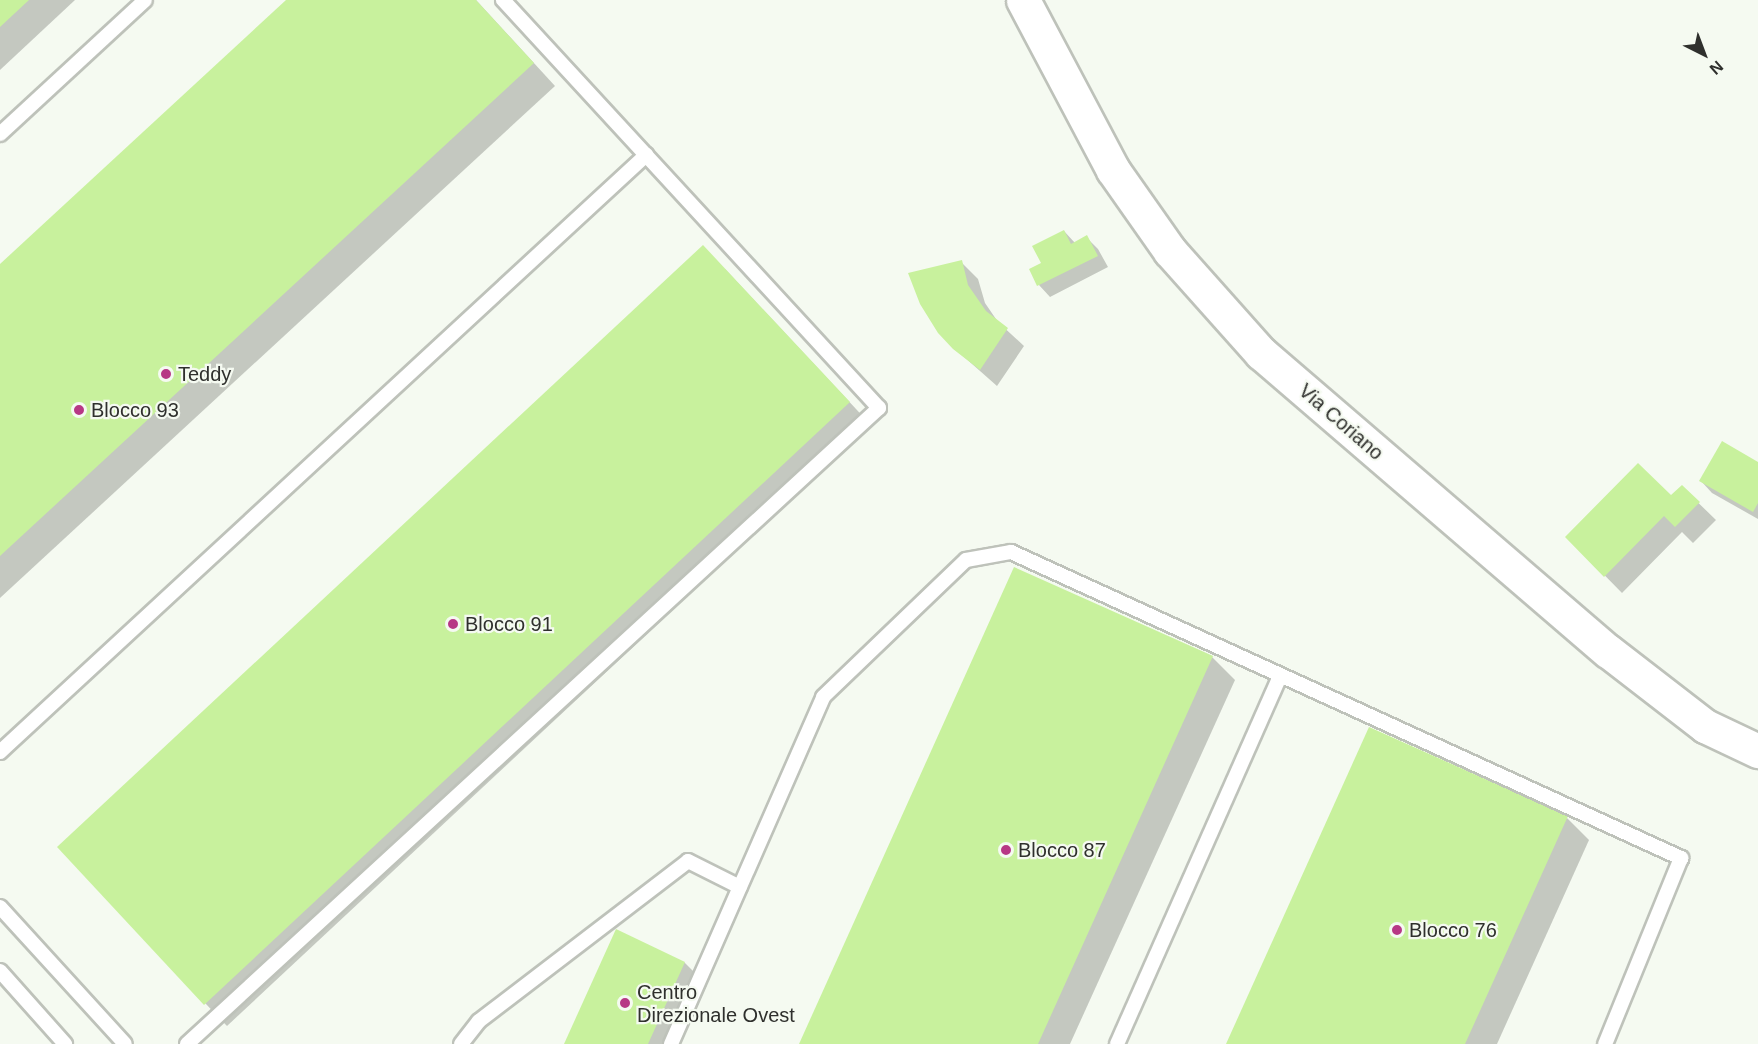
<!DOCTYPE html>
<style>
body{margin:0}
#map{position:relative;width:1758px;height:1044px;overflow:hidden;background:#f5faf1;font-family:Helvetica,sans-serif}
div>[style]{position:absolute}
.shadow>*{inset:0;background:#0003}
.building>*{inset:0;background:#c8f19d}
.roads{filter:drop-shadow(2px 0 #bec2ba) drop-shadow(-2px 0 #bec2ba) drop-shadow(0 2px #bec2ba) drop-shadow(0 -2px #bec2ba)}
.lane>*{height:14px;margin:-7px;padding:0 7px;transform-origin:7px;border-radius:7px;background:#fff}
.secondary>*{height:33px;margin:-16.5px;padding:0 16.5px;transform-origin:16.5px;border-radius:16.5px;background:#fff}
.dots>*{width:16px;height:16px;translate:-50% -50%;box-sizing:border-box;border:3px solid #f5faf1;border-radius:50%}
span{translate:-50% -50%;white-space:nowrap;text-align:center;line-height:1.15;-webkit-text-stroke:4.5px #f5faf1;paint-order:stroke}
.poi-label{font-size:20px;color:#2f302d}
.left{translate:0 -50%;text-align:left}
.street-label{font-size:20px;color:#2f302d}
.north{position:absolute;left:1674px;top:24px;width:60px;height:60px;-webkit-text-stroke:4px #f5faf1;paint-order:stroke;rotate:138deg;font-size:16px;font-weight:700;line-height:24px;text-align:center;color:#2f302d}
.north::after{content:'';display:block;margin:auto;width:21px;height:27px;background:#2f302d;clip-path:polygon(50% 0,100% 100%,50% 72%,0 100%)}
</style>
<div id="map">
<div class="shadow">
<i style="clip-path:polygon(0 0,75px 0,0 70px)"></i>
<i style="clip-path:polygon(289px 0,476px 0,555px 86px,0 598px,0 266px)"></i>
<i style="clip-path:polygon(1064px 231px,1075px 243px,1086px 237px,1098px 249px,1108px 267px,1050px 297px,1039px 285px,1043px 264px)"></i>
<i style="clip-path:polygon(961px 262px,978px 279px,985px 303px,998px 322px,1024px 346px,997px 386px,954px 348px)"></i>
<i style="clip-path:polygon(725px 269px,871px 425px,227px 1026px,205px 1003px)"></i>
<i style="clip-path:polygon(1758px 464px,1758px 519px,1712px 493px,1701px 481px)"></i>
<i style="clip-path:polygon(1682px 487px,1716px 520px,1693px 543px,1682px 532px,1622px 593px,1567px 537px,1671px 497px)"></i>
<i style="clip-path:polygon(1212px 657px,1235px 680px,1070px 1044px,800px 1044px)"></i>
<i style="clip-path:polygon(1567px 818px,1589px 840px,1497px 1044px,1228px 1044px)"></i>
<i style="clip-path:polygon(616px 931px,685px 963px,707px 985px,680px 1044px,566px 1044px)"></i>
</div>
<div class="building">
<i style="clip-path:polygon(0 0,29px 0,0 27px)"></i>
<i style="clip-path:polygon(286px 0,476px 0,534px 63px,0 556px,0 264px)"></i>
<i style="clip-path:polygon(1064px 230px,1071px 244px,1087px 235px,1098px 256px,1037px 286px,1029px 269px,1041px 263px,1032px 246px)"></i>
<i style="clip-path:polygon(703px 245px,850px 402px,204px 1005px,57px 847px)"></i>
<i style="clip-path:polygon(962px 260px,968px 285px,986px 311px,1008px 328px,980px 370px,953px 349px,938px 333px,920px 304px,908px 273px)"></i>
<i style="clip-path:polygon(1722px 441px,1758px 462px,1758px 503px,1753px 512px,1699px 481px)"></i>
<i style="clip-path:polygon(1638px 463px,1671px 495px,1682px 485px,1700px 502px,1675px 527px,1664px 516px,1604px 577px,1565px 537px)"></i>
<i style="clip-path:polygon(1014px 567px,1213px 656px,1038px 1044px,799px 1044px)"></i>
<i style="clip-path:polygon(1369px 727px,1568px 816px,1465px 1044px,1226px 1044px)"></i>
<i style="clip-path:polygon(616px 929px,685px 962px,648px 1044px,564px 1044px)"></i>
</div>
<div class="roads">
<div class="lane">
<i style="left:0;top:134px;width:197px;rotate:-42.7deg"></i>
<i style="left:0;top:752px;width:880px;rotate:-42.74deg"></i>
<i style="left:0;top:907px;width:185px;rotate:47.6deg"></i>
<i style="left:0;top:971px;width:98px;rotate:48.3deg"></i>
<i style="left:187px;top:1044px;width:940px;rotate:-42.59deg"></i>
<i style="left:879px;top:408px;width:555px;rotate:-132.66deg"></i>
<i style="left:461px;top:1044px;width:29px;rotate:-52deg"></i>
<i style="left:479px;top:1021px;width:263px;rotate:-37.4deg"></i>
<i style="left:688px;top:861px;width:58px;rotate:26.6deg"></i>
<i style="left:671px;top:1044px;width:379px;rotate:-66.3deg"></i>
<i style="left:823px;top:697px;width:198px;rotate:-43.8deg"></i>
<i style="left:966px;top:560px;width:46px;rotate:-10.1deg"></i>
<i style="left:1011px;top:552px;width:737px;rotate:24.55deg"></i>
<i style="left:1681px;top:858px;width:201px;rotate:112.2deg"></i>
<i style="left:1117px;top:1044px;width:402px;rotate:-66.1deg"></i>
</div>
<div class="secondary">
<i style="left:1023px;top:0;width:192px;rotate:62.1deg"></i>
<i style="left:1113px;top:170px;width:99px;rotate:54.9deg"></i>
<i style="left:1170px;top:251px;width:137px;rotate:48.3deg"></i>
<i style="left:1261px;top:353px;width:457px;rotate:40.7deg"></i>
<i style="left:1608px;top:651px;width:123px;rotate:37.7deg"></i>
<i style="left:1705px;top:726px;width:59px;rotate:25.3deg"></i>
</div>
</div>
<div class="dots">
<i style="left:166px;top:374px;background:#b73885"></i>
<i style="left:79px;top:410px;background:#b73885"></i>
<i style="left:453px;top:624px;background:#b73885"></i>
<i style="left:1006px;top:850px;background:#b73885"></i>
<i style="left:1397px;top:930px;background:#b73885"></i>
<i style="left:625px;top:1003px;background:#b73885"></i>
</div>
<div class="poi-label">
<span class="left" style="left:178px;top:374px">Teddy</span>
<span class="left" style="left:91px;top:410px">Blocco 93</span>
<span class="left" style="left:465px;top:624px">Blocco 91</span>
<span class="left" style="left:1018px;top:850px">Blocco 87</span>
<span class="left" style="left:1409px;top:930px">Blocco 76</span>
<span class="left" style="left:637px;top:1004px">Centro<br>Direzionale Ovest</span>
</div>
<div class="street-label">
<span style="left:1341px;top:422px;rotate:41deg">Via Coriano</span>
</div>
<div class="north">N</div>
</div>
